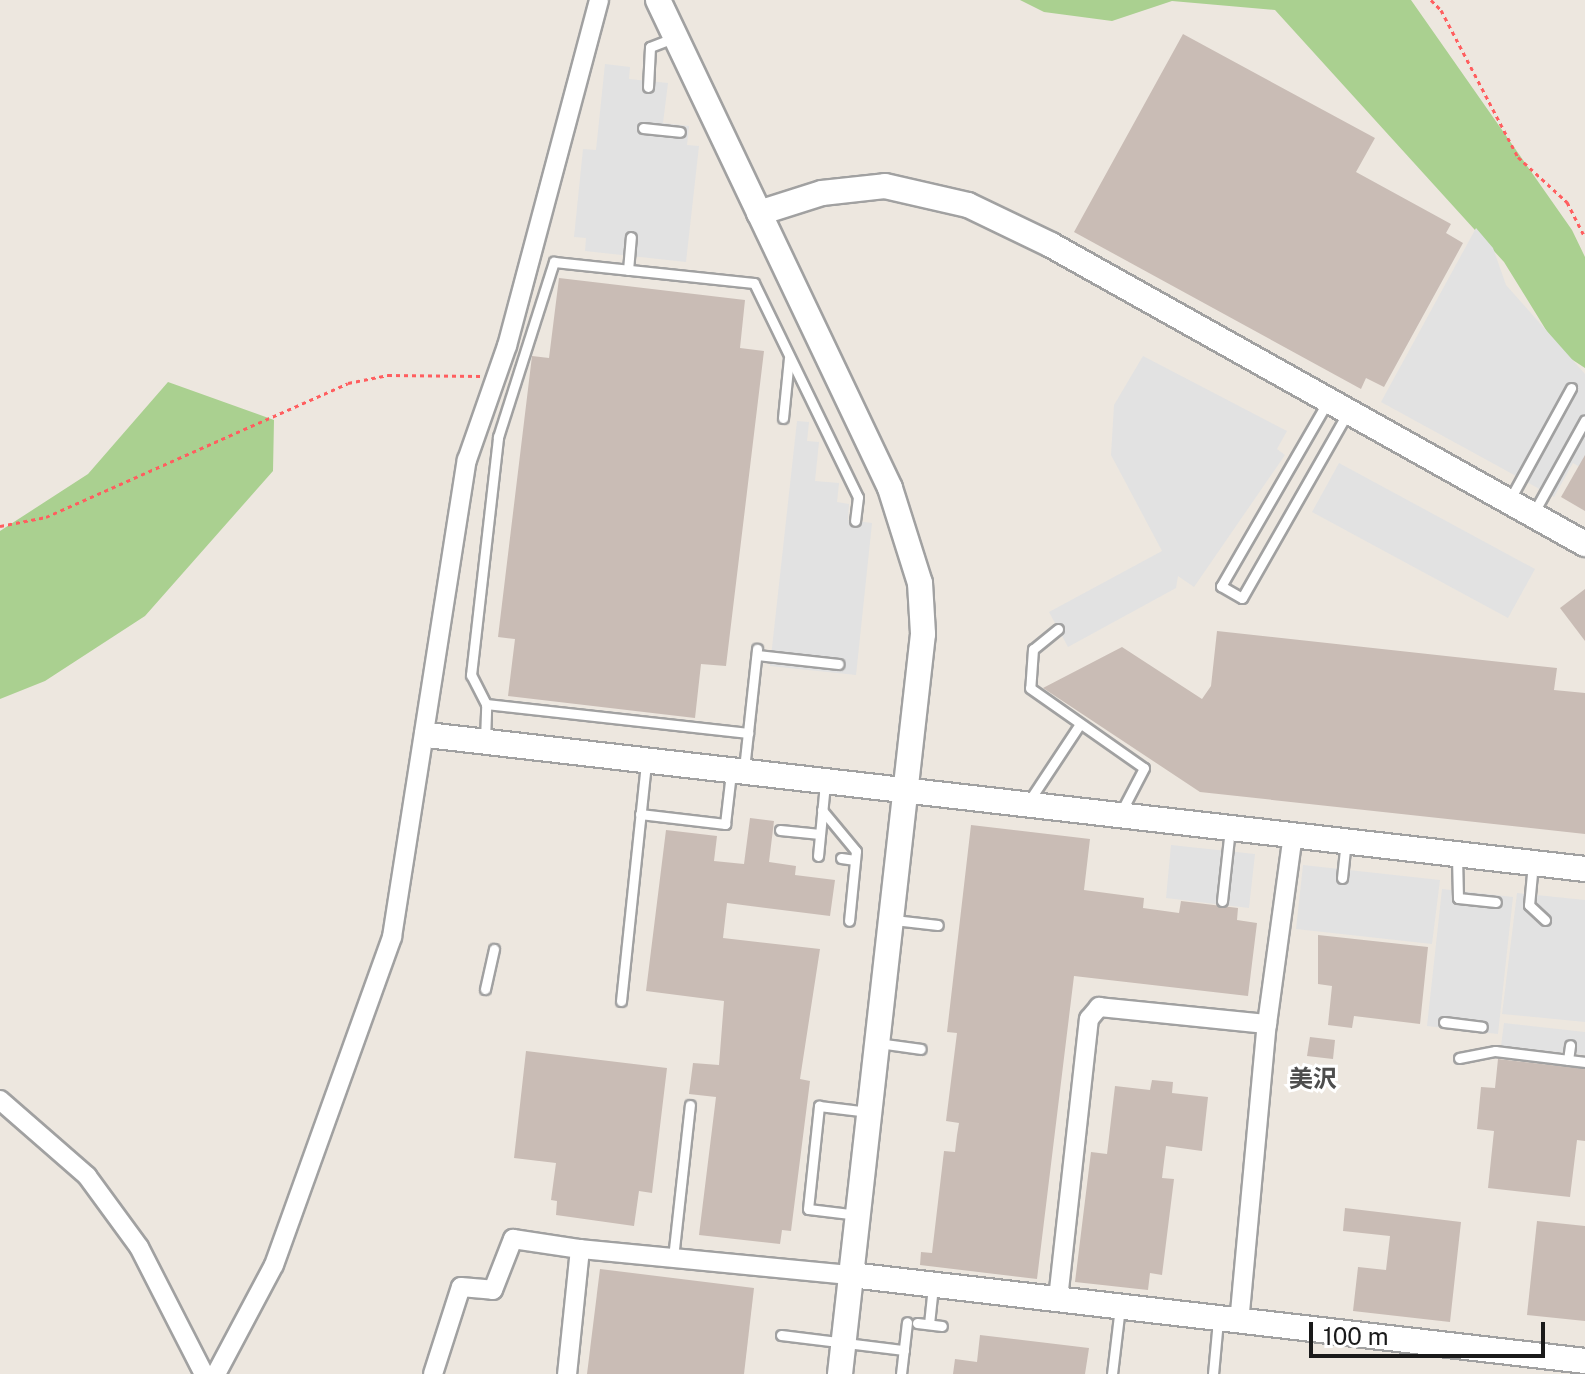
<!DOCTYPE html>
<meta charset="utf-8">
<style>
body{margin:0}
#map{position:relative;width:1585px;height:1374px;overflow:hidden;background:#ede7df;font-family:"Public Sans","Noto Sans JP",sans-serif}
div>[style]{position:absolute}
.forest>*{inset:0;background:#aad090}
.parking>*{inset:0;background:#e2e2e2}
.building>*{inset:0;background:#c9bcb5}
.path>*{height:3px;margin-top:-1.5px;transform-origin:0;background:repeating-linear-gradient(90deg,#ff5e5f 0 4px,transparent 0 8px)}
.roads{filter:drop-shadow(2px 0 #a1a1a1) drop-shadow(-2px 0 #a1a1a1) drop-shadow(0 2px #a1a1a1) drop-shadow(0 -2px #a1a1a1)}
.service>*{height:9px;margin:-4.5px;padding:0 4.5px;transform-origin:4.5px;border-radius:4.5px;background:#fff}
.minor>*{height:18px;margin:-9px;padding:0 9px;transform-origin:9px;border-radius:9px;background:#fff}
.tertiary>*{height:24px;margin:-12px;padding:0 12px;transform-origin:12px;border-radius:12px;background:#fff}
span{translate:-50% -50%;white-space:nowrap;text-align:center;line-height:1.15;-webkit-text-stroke:6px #fff;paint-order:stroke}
.quarter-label{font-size:24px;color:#4d4d4d;font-weight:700}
.scale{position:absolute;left:1309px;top:1322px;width:236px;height:36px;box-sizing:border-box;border:4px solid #1a1a1a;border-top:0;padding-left:10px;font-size:24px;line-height:28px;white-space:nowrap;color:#1a1a1a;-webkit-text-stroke:6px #fff;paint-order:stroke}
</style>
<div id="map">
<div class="forest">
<i style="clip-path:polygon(1020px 0,1411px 0,1572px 230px,1585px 257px,1585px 368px,1559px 351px,1504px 262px,1275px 10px,1172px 1px,1112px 21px,1044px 12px)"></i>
<i style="clip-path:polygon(168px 382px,274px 420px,273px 471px,145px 616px,45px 681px,0 699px,0 531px,88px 474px)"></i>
</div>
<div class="parking">
<i style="clip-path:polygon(605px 64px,630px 67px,629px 79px,668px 83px,663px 123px,689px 126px,687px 145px,699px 146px,686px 262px,585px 251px,586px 238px,574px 237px,583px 149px,596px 150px)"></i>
<i style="clip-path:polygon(1476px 228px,1493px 248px,1506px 285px,1585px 374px,1585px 470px,1573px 463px,1554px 497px,1381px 402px)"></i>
<i style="clip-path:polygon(1143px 356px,1287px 431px,1277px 449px,1285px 455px,1194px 587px,1178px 576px,1176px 588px,1068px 647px,1049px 612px,1162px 551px,1111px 455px,1114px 405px)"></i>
<i style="clip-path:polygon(797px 421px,809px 422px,807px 441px,819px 442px,815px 481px,839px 483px,837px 502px,849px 504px,848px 520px,872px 523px,856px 675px,770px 666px)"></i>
<i style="clip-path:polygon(1339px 463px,1535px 569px,1508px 618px,1312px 512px)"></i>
<i style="clip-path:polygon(1171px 845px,1255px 854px,1249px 908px,1166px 898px)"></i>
<i style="clip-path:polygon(1303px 865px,1440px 880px,1432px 944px,1296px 929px)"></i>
<i style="clip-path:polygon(1442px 889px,1513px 897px,1498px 1034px,1427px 1026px)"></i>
<i style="clip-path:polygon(1517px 893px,1585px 900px,1585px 1022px,1502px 1014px)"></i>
<i style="clip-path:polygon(1504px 1023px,1585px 1032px,1585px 1055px,1501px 1046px)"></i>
</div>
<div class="building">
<i style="clip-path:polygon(1183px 34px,1375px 138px,1356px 172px,1451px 224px,1446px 233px,1463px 243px,1384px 387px,1366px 378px,1361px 389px,1074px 232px)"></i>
<i style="clip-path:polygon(559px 278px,745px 300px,740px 348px,764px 351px,726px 666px,701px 664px,695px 718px,508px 696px,515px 639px,498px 637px,532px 356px,549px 358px)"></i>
<i style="clip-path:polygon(1585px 455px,1585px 511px,1561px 497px)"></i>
<i style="clip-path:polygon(1585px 589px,1585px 641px,1560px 608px)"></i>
<i style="clip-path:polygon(1217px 631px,1557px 668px,1554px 690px,1585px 693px,1585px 834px,1200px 792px,1043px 688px,1122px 647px,1202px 699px,1211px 686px)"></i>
<i style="clip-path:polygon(750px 818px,774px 821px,769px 862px,796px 866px,795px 875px,835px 880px,830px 916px,727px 903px,723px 938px,820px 949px,800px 1079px,810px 1081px,791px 1231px,782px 1230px,780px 1244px,699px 1235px,716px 1097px,689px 1094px,693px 1063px,719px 1065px,724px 1001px,646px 991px,666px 830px,717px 836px,714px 861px,744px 864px)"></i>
<i style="clip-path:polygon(971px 825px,1090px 839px,1084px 890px,1144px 898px,1143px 908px,1179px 913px,1181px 901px,1238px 908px,1237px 920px,1257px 923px,1248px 996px,1074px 976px,1037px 1279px,920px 1265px,921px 1252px,932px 1253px,944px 1151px,955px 1152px,957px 1135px,959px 1123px,946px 1121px,957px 1033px,947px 1032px)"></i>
<i style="clip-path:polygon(1318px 935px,1428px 947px,1420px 1024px,1354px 1016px,1352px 1028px,1328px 1025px,1332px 986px,1318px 984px)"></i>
<i style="clip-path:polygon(1310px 1037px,1335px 1040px,1333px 1059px,1307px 1056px)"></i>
<i style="clip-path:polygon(526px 1051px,667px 1068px,652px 1193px,639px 1191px,634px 1226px,556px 1215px,557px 1201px,551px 1200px,556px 1163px,514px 1158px)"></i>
<i style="clip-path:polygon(1498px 1059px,1585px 1069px,1585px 1141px,1577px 1140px,1570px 1197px,1488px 1188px,1494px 1131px,1477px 1129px,1481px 1087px,1495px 1088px)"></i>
<i style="clip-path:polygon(1152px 1080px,1173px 1082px,1172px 1093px,1208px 1097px,1202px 1151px,1166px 1146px,1162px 1178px,1174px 1179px,1162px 1275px,1150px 1273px,1148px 1290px,1075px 1282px,1091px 1152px,1107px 1154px,1115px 1086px,1150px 1090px)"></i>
<i style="clip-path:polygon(1345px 1208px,1461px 1222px,1450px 1322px,1353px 1311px,1358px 1267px,1386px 1270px,1390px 1236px,1343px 1231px)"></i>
<i style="clip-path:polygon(1537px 1221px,1585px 1226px,1585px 1321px,1527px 1315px)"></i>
<i style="clip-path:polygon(600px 1269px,754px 1288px,744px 1374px,587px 1374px)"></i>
<i style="clip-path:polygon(980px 1335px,1089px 1348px,1085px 1374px,953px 1374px,955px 1359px,977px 1362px)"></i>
</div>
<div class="path">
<i style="left:1431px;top:0;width:14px;rotate:45deg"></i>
<i style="left:1441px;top:10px;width:166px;rotate:62.4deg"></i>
<i style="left:1518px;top:157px;width:67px;rotate:42.6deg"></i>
<i style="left:1567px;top:202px;width:39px;rotate:63deg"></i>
<i style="left:0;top:526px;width:47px;rotate:-11.1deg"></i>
<i style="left:46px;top:517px;width:330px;rotate:-23.9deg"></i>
<i style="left:348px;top:383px;width:41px;rotate:-11.3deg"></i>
<i style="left:388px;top:375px;width:93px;rotate:0.6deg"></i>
</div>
<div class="roads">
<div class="service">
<i style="left:648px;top:87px;width:40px;rotate:-87.1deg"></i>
<i style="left:650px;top:47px;width:25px;rotate:-21deg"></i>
<i style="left:643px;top:128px;width:37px;rotate:6deg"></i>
<i style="left:628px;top:270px;width:33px;rotate:-85deg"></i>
<i style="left:1328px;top:401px;width:214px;rotate:120deg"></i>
<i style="left:1221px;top:586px;width:24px;rotate:30deg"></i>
<i style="left:1242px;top:598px;width:212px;rotate:-60.3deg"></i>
<i style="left:783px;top:418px;width:60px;rotate:-84.3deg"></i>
<i style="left:1509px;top:501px;width:129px;rotate:-61.2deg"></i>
<i style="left:1533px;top:514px;width:107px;rotate:-61deg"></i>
<i style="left:1058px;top:629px;width:32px;rotate:141deg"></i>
<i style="left:1033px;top:649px;width:39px;rotate:94deg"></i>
<i style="left:1030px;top:688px;width:139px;rotate:35.1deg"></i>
<i style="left:1144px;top:768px;width:50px;rotate:117.6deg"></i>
<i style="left:757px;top:655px;width:82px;rotate:6.3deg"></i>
<i style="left:486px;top:704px;width:264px;rotate:6.3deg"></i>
<i style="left:485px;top:741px;width:37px;rotate:-88deg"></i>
<i style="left:486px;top:704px;width:33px;rotate:-117deg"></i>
<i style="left:471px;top:675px;width:240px;rotate:-83.5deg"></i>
<i style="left:498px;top:437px;width:184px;rotate:-72.3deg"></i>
<i style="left:554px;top:262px;width:201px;rotate:6deg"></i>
<i style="left:754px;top:283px;width:238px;rotate:64.1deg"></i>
<i style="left:858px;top:497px;width:24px;rotate:97deg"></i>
<i style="left:744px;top:769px;width:121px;rotate:-83.8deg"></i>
<i style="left:1029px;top:801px;width:92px;rotate:-56.5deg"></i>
<i style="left:822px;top:810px;width:53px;rotate:50.3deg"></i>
<i style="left:856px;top:851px;width:70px;rotate:95.7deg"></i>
<i style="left:640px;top:814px;width:86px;rotate:6.7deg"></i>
<i style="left:725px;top:824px;width:51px;rotate:-83.3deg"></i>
<i style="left:780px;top:830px;width:40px;rotate:5.7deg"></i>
<i style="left:818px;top:856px;width:73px;rotate:-84.5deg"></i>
<i style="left:1457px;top:857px;width:41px;rotate:88.6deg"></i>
<i style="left:1458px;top:898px;width:38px;rotate:6deg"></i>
<i style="left:841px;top:858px;width:14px;rotate:8deg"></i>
<i style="left:1533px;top:863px;width:42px;rotate:95.4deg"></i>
<i style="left:1529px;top:905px;width:22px;rotate:43deg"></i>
<i style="left:1342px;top:878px;width:36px;rotate:-84deg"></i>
<i style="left:1222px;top:901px;width:72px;rotate:-83.7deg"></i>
<i style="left:894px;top:920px;width:44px;rotate:6.5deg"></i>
<i style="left:485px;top:989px;width:41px;rotate:-77.3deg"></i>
<i style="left:621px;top:1001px;width:240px;rotate:-84deg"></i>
<i style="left:1444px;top:1022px;width:38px;rotate:7deg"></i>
<i style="left:878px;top:1043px;width:43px;rotate:7.9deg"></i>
<i style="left:1459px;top:1058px;width:37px;rotate:-11deg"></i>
<i style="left:1495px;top:1051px;width:91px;rotate:7deg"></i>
<i style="left:1568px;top:1060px;width:15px;rotate:-82deg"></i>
<i style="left:858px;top:1215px;width:50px;rotate:-173.2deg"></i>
<i style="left:808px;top:1209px;width:104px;rotate:-83.9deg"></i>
<i style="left:819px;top:1106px;width:50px;rotate:6.8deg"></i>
<i style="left:673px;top:1258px;width:154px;rotate:-83.7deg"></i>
<i style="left:917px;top:1323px;width:25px;rotate:7deg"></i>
<i style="left:929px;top:1324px;width:36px;rotate:-84deg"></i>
<i style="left:781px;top:1335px;width:124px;rotate:7deg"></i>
<i style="left:901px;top:1374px;width:52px;rotate:-83.4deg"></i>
<i style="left:1112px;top:1374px;width:67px;rotate:-83.2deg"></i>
<i style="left:1213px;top:1374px;width:54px;rotate:-84.7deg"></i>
</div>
<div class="minor">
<i style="left:0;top:1100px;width:116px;rotate:41.1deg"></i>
<i style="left:87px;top:1176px;width:88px;rotate:53.8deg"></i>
<i style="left:139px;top:1247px;width:143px;rotate:62.9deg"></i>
<i style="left:580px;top:1249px;width:272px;rotate:5.5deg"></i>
<i style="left:1058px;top:1299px;width:282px;rotate:-83.7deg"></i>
<i style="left:1089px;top:1019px;width:16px;rotate:-50deg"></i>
<i style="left:1099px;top:1007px;width:169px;rotate:5.8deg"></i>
<i style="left:1239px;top:1323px;width:300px;rotate:-84.7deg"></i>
<i style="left:1267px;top:1024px;width:191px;rotate:-82.2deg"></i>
<i style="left:216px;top:1374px;width:123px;rotate:-62deg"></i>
<i style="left:274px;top:1265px;width:349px;rotate:-70.2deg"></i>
<i style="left:392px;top:937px;width:483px;rotate:-81.1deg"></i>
<i style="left:467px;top:460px;width:121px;rotate:-70.7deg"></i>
<i style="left:507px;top:346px;width:358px;rotate:-75.1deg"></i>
<i style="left:433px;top:1374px;width:91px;rotate:-72.2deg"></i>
<i style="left:461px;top:1287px;width:32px;rotate:5deg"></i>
<i style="left:493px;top:1290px;width:55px;rotate:-68.6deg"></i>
<i style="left:513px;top:1239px;width:68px;rotate:8.5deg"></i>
<i style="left:580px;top:1249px;width:126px;rotate:95.9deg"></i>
</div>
<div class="tertiary">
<i style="left:658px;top:0;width:540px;rotate:64.57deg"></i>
<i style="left:890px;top:488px;width:100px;rotate:72.5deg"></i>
<i style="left:920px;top:583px;width:51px;rotate:86.6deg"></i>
<i style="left:923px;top:634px;width:745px;rotate:96.4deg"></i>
<i style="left:759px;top:213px;width:66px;rotate:-17.6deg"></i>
<i style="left:822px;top:193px;width:63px;rotate:-6.3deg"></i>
<i style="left:885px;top:186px;width:85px;rotate:12.9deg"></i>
<i style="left:968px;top:205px;width:92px;rotate:25.7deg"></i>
<i style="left:1051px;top:245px;width:612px;rotate:29.25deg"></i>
<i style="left:427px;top:735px;width:1166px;rotate:6.6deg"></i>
<i style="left:851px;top:1275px;width:739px;rotate:6.68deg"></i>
</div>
</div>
<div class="quarter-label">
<span style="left:1313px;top:1079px">美沢</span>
</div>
<div class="scale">100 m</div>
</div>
